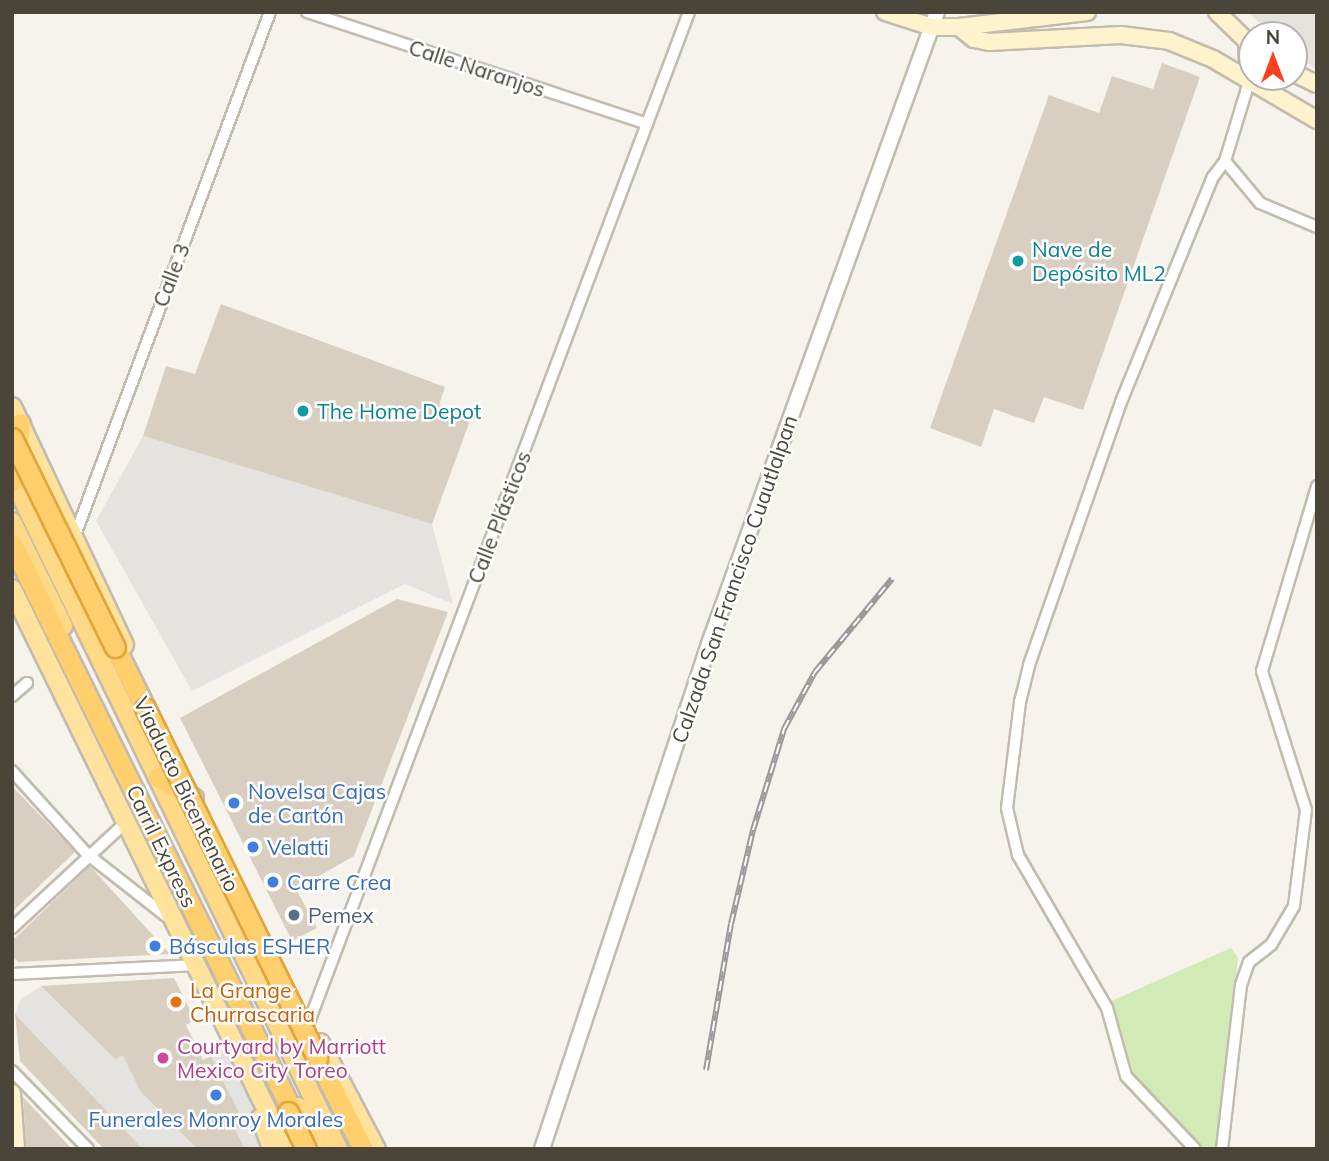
<!DOCTYPE html>
<meta charset="utf-8">
<style>
body{margin:0}
#map{position:relative;width:1329px;height:1161px;overflow:hidden;background:#f6f3ec;font-family:Mulish,sans-serif}
div>[style]{position:absolute}
.industrial>*{inset:0;background:#e6e2dd}
.green>*{inset:0;background:#d2eab5}
.parking>*{inset:0;background:#e5e3e0}
.building>*{inset:0;background:#d8cfc1}
.roads{filter:drop-shadow(2px 0 #c2bbae) drop-shadow(-2px 0 #c2bbae) drop-shadow(0 2px #c2bbae) drop-shadow(0 -2px #c2bbae)}
.minor>*{height:10px;margin:-5px;padding:0 5px;transform-origin:5px;border-radius:5px;background:#fff}
.tertiary>*{height:14px;margin:-7px;padding:0 7px;transform-origin:7px;border-radius:7px;background:#fff}
.secondary>*{height:16px;margin:-8px;padding:0 8px;transform-origin:8px;border-radius:8px;background:#fff3cd}
.primary>*{height:18px;margin:-9px;padding:0 9px;transform-origin:9px;border-radius:9px;background:#ffe39c}
.trunk>*{height:18px;margin:-9px;padding:0 9px;transform-origin:9px;border-radius:9px;background:#ffd985}
.motorway>*{height:19px;margin:-9.5px;padding:0 9.5px;transform-origin:9.5px;border-radius:9.5px;background:#ffcf6e}
.rail>*{height:6px;margin-top:-3px;transform-origin:0;background:repeating-linear-gradient(90deg,#fff 0 10px,#9a9a9a 0 20px);box-sizing:border-box;border-block:2px solid #9a9a9a}
.bridges{filter:drop-shadow(2px 0 #e0a43c) drop-shadow(-2px 0 #e0a43c) drop-shadow(0 2px #e0a43c) drop-shadow(0 -2px #e0a43c)}
.motorway-bridge>*{height:19px;margin:-9.5px;padding:0 9.5px;transform-origin:9.5px;border-radius:9.5px;background:#ffcf6e}
.dots>*{width:19px;height:19px;translate:-50% -50%;box-sizing:border-box;border:4px solid #fff;border-radius:50%}
span{translate:-50% -50%;white-space:nowrap;text-align:center;line-height:1.15;-webkit-text-stroke:5px #fff;paint-order:stroke}
.street-label{font-size:21px;color:#4b4439}
.culture-label{font-size:21px;color:#0d838f}
.left{translate:0 -50%;text-align:left}
.shop-label{font-size:21px;color:#366cbe}
.service-label{font-size:21px;color:#4e5e75}
.food-label{font-size:21px;color:#c56008}
.hotel-label{font-size:21px;color:#b23c85}
.frame{position:absolute;inset:0;border:14px solid #4b4439;pointer-events:none}
.north{position:absolute;left:1238px;top:21px;width:70px;height:70px;box-sizing:border-box;background:#fff;border:2px solid #b7b4b0;border-radius:50%;rotate:0deg;font-size:19px;font-weight:700;line-height:28px;text-align:center;color:#4b4439}
.north::after{content:'';display:block;margin:auto;width:24px;height:32px;background:#fc3f1d;clip-path:polygon(50% 0,100% 100%,50% 72%,0 100%)}
</style>
<div id="map">
<div class="industrial">
<i style="clip-path:polygon(1248px 12px,1317px 12px,1317px 70px,1294px 54px,1294px 35px,1273px 35px)"></i>
</div>
<div class="green">
<i style="clip-path:polygon(1231px 948px,1238px 958px,1220px 1145px,1205px 1149px,1128px 1075px,1121px 1029px,1109px 1002px)"></i>
</div>
<div class="parking">
<i style="clip-path:polygon(143px 436px,432px 524px,453px 604px,405px 584px,192px 691px,96px 521px)"></i>
<i style="clip-path:polygon(41px 986px,115px 1059px,123px 1056px,140px 1091px,197px 1149px,143px 1149px,15px 1014px,21px 999px)"></i>
<i style="clip-path:polygon(225px 1049px,259px 1118px,252px 1122px,264px 1149px,245px 1149px,235px 1129px,244px 1125px,211px 1056px)"></i>
</div>
<div class="building">
<i style="clip-path:polygon(1162px 63px,1200px 77px,1083px 410px,1044px 397px,1034px 423px,994px 409px,981px 447px,930px 428px,1049px 95px,1099px 113px,1112px 76px,1153px 89px)"></i>
<i style="clip-path:polygon(221px 304px,445px 387px,439px 405px,471px 418px,432px 524px,143px 436px,166px 366px,195px 374px)"></i>
<i style="clip-path:polygon(397px 599px,448px 612px,354px 856px,296px 889px,317px 928px,292px 941px,180px 718px)"></i>
<i style="clip-path:polygon(12px 786px,75px 852px,12px 912px)"></i>
<i style="clip-path:polygon(90px 866px,170px 954px,18px 962px,12px 956px,12px 941px)"></i>
<i style="clip-path:polygon(174px 978px,195px 1020px,186px 1025px,203px 1060px,211px 1056px,245px 1125px,235px 1129px,245px 1149px,197px 1149px,140px 1091px,123px 1056px,115px 1059px,41px 986px)"></i>
<i style="clip-path:polygon(15px 1014px,143px 1149px,104px 1149px,20px 1061px)"></i>
<i style="clip-path:polygon(23px 1097px,72px 1149px,26px 1149px)"></i>
</div>
<div class="roads">
<div class="minor">
<i style="left:307px;top:12px;width:358px;rotate:18.2deg"></i>
<i style="left:1249px;top:82px;width:83px;rotate:106.9deg"></i>
<i style="left:1225px;top:161px;width:55px;rotate:50.2deg"></i>
<i style="left:1260px;top:203px;width:62px;rotate:22.8deg"></i>
<i style="left:74px;top:538px;width:561px;rotate:-69.56deg"></i>
<i style="left:12px;top:696px;width:20px;rotate:-41deg"></i>
<i style="left:12px;top:771px;width:112px;rotate:47.9deg"></i>
<i style="left:87px;top:854px;width:105px;rotate:38.1deg"></i>
<i style="left:12px;top:928px;width:156px;rotate:-42.9deg"></i>
<i style="left:12px;top:974px;width:186px;rotate:-2.8deg"></i>
<i style="left:309px;top:1022px;width:1079px;rotate:-69.38deg"></i>
<i style="left:12px;top:1071px;width:109px;rotate:45.7deg"></i>
<i style="left:1195px;top:1149px;width:100px;rotate:-133.4deg"></i>
<i style="left:1126px;top:1076px;width:71px;rotate:-105.6deg"></i>
<i style="left:1107px;top:1008px;width:177px;rotate:-120.2deg"></i>
<i style="left:1018px;top:855px;width:48px;rotate:-103.2deg"></i>
<i style="left:1007px;top:808px;width:107px;rotate:-83deg"></i>
<i style="left:1020px;top:702px;width:38px;rotate:-76deg"></i>
<i style="left:1029px;top:665px;width:279px;rotate:-70.7deg"></i>
<i style="left:1121px;top:402px;width:243px;rotate:-67.8deg"></i>
<i style="left:1213px;top:177px;width:20px;rotate:-53deg"></i>
<i style="left:1222px;top:1149px;width:165px;rotate:-83.4deg"></i>
<i style="left:1241px;top:985px;width:24px;rotate:-71deg"></i>
<i style="left:1249px;top:962px;width:28px;rotate:-38deg"></i>
<i style="left:1271px;top:945px;width:45px;rotate:-59.5deg"></i>
<i style="left:1294px;top:906px;width:97px;rotate:-82.9deg"></i>
<i style="left:1306px;top:810px;width:146px;rotate:-107.6deg"></i>
<i style="left:1262px;top:671px;width:193px;rotate:-73.4deg"></i>
</div>
<div class="tertiary">
<i style="left:542px;top:1149px;width:535px;rotate:-71.7deg"></i>
<i style="left:710px;top:641px;width:669px;rotate:-70.16deg"></i>
</div>
<div class="secondary">
<i style="left:885px;top:12px;width:49px;rotate:17.7deg"></i>
<i style="left:932px;top:27px;width:27px"></i>
<i style="left:959px;top:27px;width:129px;rotate:-6.7deg"></i>
<i style="left:1217px;top:12px;width:49px;rotate:44.2deg"></i>
<i style="left:959px;top:27px;width:19px;rotate:39deg"></i>
<i style="left:974px;top:39px;width:15px;rotate:11deg"></i>
<i style="left:989px;top:42px;width:132px;rotate:-3deg"></i>
<i style="left:1121px;top:35px;width:48px;rotate:7.1deg"></i>
<i style="left:1169px;top:41px;width:48px;rotate:22.2deg"></i>
<i style="left:1213px;top:59px;width:121px;rotate:30.4deg"></i>
<i style="left:1247px;top:43px;width:39px;rotate:87deg"></i>
<i style="left:1294px;top:73px;width:25px;rotate:26deg"></i>
<i style="left:12px;top:1093px;width:56px;rotate:85.9deg"></i>
</div>
<div class="primary">
<i style="left:12px;top:407px;width:263px;rotate:64.8deg"></i>
<i style="left:12px;top:589px;width:623px;rotate:63.93deg"></i>
<i style="left:320px;top:1043px;width:120px;rotate:62.2deg"></i>
<i style="left:261px;top:1118px;width:33px;rotate:70deg"></i>
</div>
<div class="trunk">
<i style="left:12px;top:477px;width:747px;rotate:64.12deg"></i>
<i style="left:12px;top:522px;width:116px;rotate:63.9deg"></i>
<i style="left:298px;top:1107px;width:47px;rotate:64.5deg"></i>
</div>
<div class="motorway">
<i style="left:14px;top:480px;width:57px;rotate:-84deg"></i>
<i style="left:12px;top:544px;width:648px;rotate:63.71deg"></i>
<i style="left:115px;top:647px;width:68px;rotate:63.8deg"></i>
<i style="left:158px;top:777px;width:41px;rotate:31deg"></i>
<i style="left:317px;top:1058px;width:102px;rotate:63.2deg"></i>
</div>
</div>
<div class="rail">
<i style="left:706px;top:1070px;width:148px;rotate:-80.3deg"></i>
<i style="left:731px;top:924px;width:97px;rotate:-76.8deg"></i>
<i style="left:753px;top:830px;width:106px;rotate:-72.9deg"></i>
<i style="left:784px;top:729px;width:65px;rotate:-61.5deg"></i>
<i style="left:815px;top:672px;width:121px;rotate:-50.4deg"></i>
</div>
<div class="bridges">
<div class="motorway-bridge">
<i style="left:12px;top:438px;width:233px;rotate:63.8deg"></i>
<i style="left:145px;top:708px;width:390px;rotate:63.8deg"></i>
<i style="left:288px;top:1112px;width:41px;rotate:64.1deg"></i>
</div>
</div>
<div class="dots">
<i style="left:1018px;top:261px;background:#0f9aa8"></i>
<i style="left:303px;top:411px;background:#0f9aa8"></i>
<i style="left:234px;top:803px;background:#3f7fe0"></i>
<i style="left:253px;top:847px;background:#3f7fe0"></i>
<i style="left:273px;top:882px;background:#3f7fe0"></i>
<i style="left:294px;top:915px;background:#5c6f8a"></i>
<i style="left:155px;top:946px;background:#3f7fe0"></i>
<i style="left:176px;top:1002px;background:#e8710a"></i>
<i style="left:163px;top:1058px;background:#d1479c"></i>
<i style="left:216px;top:1095px;background:#3f7fe0"></i>
</div>
<div class="street-label">
<span style="left:477px;top:68px;rotate:18deg">Calle Naranjos</span>
<span style="left:171px;top:275px;rotate:-69deg">Calle 3</span>
<span style="left:499px;top:517px;rotate:-69deg">Calle Plásticos</span>
<span style="left:734px;top:579px;rotate:-71deg">Calzada San Francisco Cuautlalpan</span>
<span style="left:187px;top:794px;rotate:64deg">Viaducto Bicentenario</span>
<span style="left:162px;top:846px;rotate:64deg">Carril Express</span>
</div>
<div class="culture-label">
<span class="left" style="left:1032px;top:261px">Nave de<br>Depósito ML2</span>
<span class="left" style="left:317px;top:411px">The Home Depot</span>
</div>
<div class="shop-label">
<span class="left" style="left:248px;top:803px">Novelsa Cajas<br>de Cartón</span>
<span class="left" style="left:267px;top:847px">Velatti</span>
<span class="left" style="left:287px;top:882px">Carre Crea</span>
<span class="left" style="left:169px;top:946px">Básculas ESHER</span>
<span style="left:216px;top:1119px">Funerales Monroy Morales</span>
</div>
<div class="service-label">
<span class="left" style="left:308px;top:915px">Pemex</span>
</div>
<div class="food-label">
<span class="left" style="left:190px;top:1002px">La Grange<br>Churrascaria</span>
</div>
<div class="hotel-label">
<span class="left" style="left:177px;top:1058px">Courtyard by Marriott<br>Mexico City Toreo</span>
</div>
<div class="frame"></div>
<div class="north">N</div>
</div>
